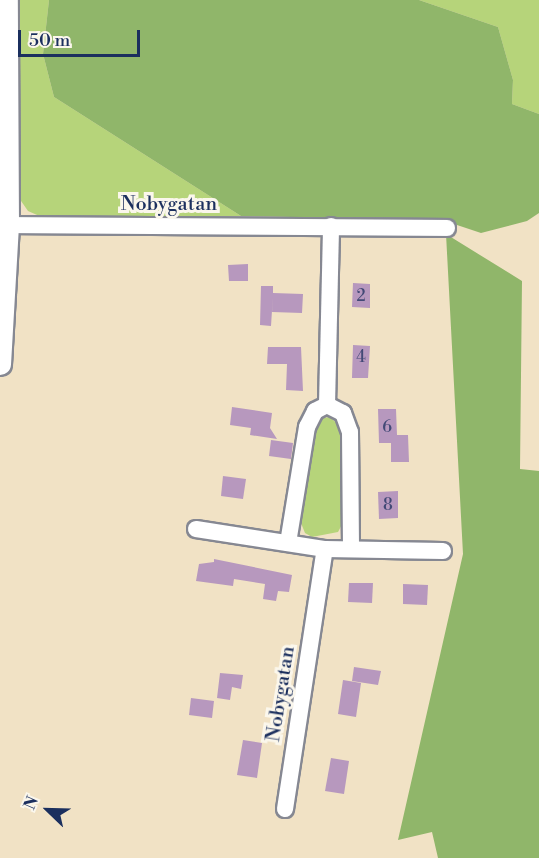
<!DOCTYPE html>
<style>
body{margin:0}
#map{position:relative;width:539px;height:858px;overflow:hidden;background:#f1e2c5;font-family:"Libre Bodoni",serif}
div>[style]{position:absolute}
.green>*{inset:0;background:#b6d47a}
.forest>*{inset:0;background:#90b66a}
.building>*{inset:0;background:#b798be}
.roads{filter:drop-shadow(2px 0 #868892) drop-shadow(-2px 0 #868892) drop-shadow(0 2px #868892) drop-shadow(0 -2px #868892)}
.street>*{height:16px;margin:-8px;padding:0 8px;transform-origin:8px;border-radius:8px;background:#fff}
.secondary>*{height:22px;margin:-11px;padding:0 11px;transform-origin:11px;border-radius:11px;background:#fff}
span{translate:-50% -50%;white-space:nowrap;text-align:center;line-height:1.15;-webkit-text-stroke:6px #fbf7ec;paint-order:stroke}
.number-label{font-size:16px;color:#424976}
.number-label span{-webkit-text-stroke-width:0}
.street-label{font-size:20px;color:#1b2f5e}
.north{position:absolute;left:18px;top:780px;width:60px;height:60px;-webkit-text-stroke:4px #fbf7ec;paint-order:stroke;rotate:293deg;font-size:16px;font-weight:700;line-height:24px;text-align:center;color:#1b2f5e}
.north::after{content:'';display:block;margin:auto;width:21px;height:27px;background:#1b2f5e;clip-path:polygon(50% 0,100% 100%,50% 72%,0 100%)}
.scale{position:absolute;left:18px;top:30px;width:122px;height:27px;box-sizing:border-box;border:3px solid #1b2f5e;border-top:0;padding-left:8px;font-size:18px;line-height:21px;white-space:nowrap;color:#1b2f5e;-webkit-text-stroke:4px #fbf7ec;paint-order:stroke}
</style>
<div id="map">
<div class="green">
<i style="clip-path:polygon(14px 0,49px 0,43px 54px,54px 97px,241px 216px,44px 218px,28px 211px,19px 198px)"></i>
<i style="clip-path:polygon(419px 0,539px 0,539px 114px,512px 104px,513px 80px,498px 27px)"></i>
<i style="clip-path:polygon(329px 417px,337px 423px,344px 448px,345px 519px,338px 532px,312px 537px,305px 533px,299px 518px,313px 430px,320px 419px)"></i>
</div>
<div class="forest">
<i style="clip-path:polygon(49px 0,419px 0,498px 27px,513px 80px,512px 104px,539px 114px,539px 213px,527px 221px,481px 233px,442px 220px,241px 216px,54px 97px,43px 54px)"></i>
<i style="clip-path:polygon(446px 234px,522px 281px,520px 469px,539px 471px,539px 858px,438px 858px,432px 832px,398px 840px,463px 554px)"></i>
</div>
<div class="building">
<i style="clip-path:polygon(248px 264px,248px 281px,229px 281px,228px 265px)"></i>
<i style="clip-path:polygon(353px 283px,370px 284px,370px 308px,352px 307px)"></i>
<i style="clip-path:polygon(261px 286px,273px 286px,273px 293px,303px 294px,302px 313px,272px 312px,273px 295px,271px 326px,260px 325px)"></i>
<i style="clip-path:polygon(353px 345px,370px 346px,368px 378px,352px 378px)"></i>
<i style="clip-path:polygon(268px 347px,301px 347px,303px 391px,286px 390px,287px 364px,267px 364px)"></i>
<i style="clip-path:polygon(232px 407px,272px 413px,270px 428px,277px 439px,250px 435px,251px 428px,230px 425px)"></i>
<i style="clip-path:polygon(378px 409px,396px 409px,397px 435px,408px 435px,409px 462px,391px 462px,391px 443px,379px 443px)"></i>
<i style="clip-path:polygon(271px 440px,293px 443px,291px 459px,269px 456px)"></i>
<i style="clip-path:polygon(223px 476px,246px 479px,243px 499px,221px 496px)"></i>
<i style="clip-path:polygon(398px 491px,398px 518px,379px 519px,378px 492px)"></i>
<i style="clip-path:polygon(214px 559px,292px 575px,289px 592px,278px 591px,276px 601px,263px 599px,265px 584px,234px 579px,233px 586px,196px 581px,199px 564px,214px 562px)"></i>
<i style="clip-path:polygon(349px 583px,373px 583px,372px 603px,348px 602px)"></i>
<i style="clip-path:polygon(403px 584px,428px 585px,427px 605px,403px 604px)"></i>
<i style="clip-path:polygon(354px 667px,381px 671px,378px 685px,352px 681px)"></i>
<i style="clip-path:polygon(220px 673px,243px 675px,241px 689px,232px 687px,230px 700px,217px 698px)"></i>
<i style="clip-path:polygon(343px 680px,361px 683px,356px 717px,338px 714px)"></i>
<i style="clip-path:polygon(191px 698px,214px 701px,212px 718px,189px 715px)"></i>
<i style="clip-path:polygon(243px 740px,262px 743px,257px 778px,237px 775px)"></i>
<i style="clip-path:polygon(331px 758px,349px 761px,344px 794px,325px 791px)"></i>
</div>
<div class="roads">
<div class="street">
<i style="left:8px;top:225px;width:439px;rotate:0.4deg"></i>
<i style="left:327px;top:405px;width:179px;rotate:-88.7deg"></i>
<i style="left:196px;top:529px;width:131px;rotate:8.8deg"></i>
<i style="left:325px;top:549px;width:118px;rotate:1deg"></i>
<i style="left:288px;top:543px;width:118px;rotate:-80.7deg"></i>
<i style="left:307px;top:427px;width:18px;rotate:-63deg"></i>
<i style="left:315px;top:411px;width:13px;rotate:-27deg"></i>
<i style="left:327px;top:405px;width:18px;rotate:27deg"></i>
<i style="left:343px;top:413px;width:20px;rotate:70deg"></i>
<i style="left:350px;top:432px;width:115px;rotate:89.5deg"></i>
<i style="left:285px;top:809px;width:263px;rotate:-81.3deg"></i>
</div>
<div class="secondary">
<i style="left:0;top:364px;width:139px;rotate:-86.7deg"></i>
<i style="left:8px;top:225px;width:225px;rotate:-90.3deg"></i>
</div>
</div>
<div class="number-label">
<span style="left:361px;top:296px">2</span>
<span style="left:361px;top:357px">4</span>
<span style="left:387px;top:427px">6</span>
<span style="left:388px;top:505px">8</span>
</div>
<div class="street-label">
<span style="left:169px;top:204px">Nobygatan</span>
<span style="left:281px;top:694px;rotate:-81deg">Nobygatan</span>
</div>
<div class="north">N</div>
<div class="scale">50 m</div>
</div>
